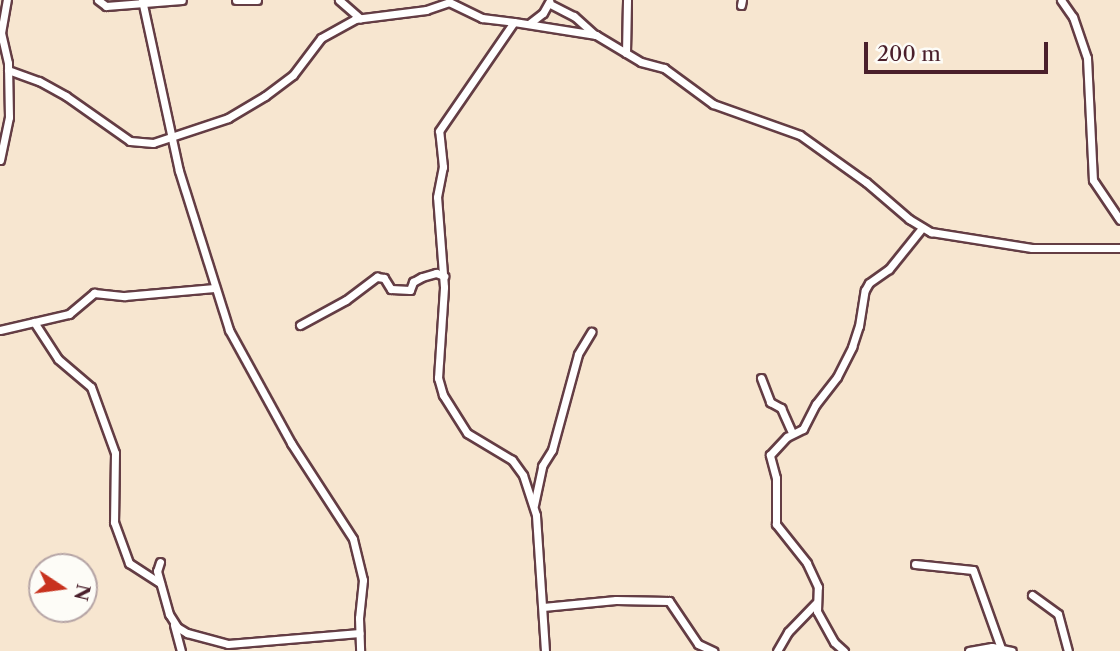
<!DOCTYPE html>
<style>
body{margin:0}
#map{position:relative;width:1120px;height:651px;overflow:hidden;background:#f7e6d0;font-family:"Libre Caslon Text",serif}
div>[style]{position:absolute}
.roads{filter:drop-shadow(2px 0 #643d44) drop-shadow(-2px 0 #643d44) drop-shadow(0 2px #643d44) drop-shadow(0 -2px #643d44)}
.minor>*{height:7px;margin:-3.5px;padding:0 3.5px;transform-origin:3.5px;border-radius:3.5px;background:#fff}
span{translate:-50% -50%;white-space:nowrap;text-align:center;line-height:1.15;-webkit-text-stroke:7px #fdfcf7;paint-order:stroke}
.north{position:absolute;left:28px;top:553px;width:70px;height:70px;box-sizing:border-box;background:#fdfcf7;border:2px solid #b5a4a5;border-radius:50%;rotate:103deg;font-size:19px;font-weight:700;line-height:28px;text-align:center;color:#4a1f2b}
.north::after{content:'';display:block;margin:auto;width:24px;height:32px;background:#c8321e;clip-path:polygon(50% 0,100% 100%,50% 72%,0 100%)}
.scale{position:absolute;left:864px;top:42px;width:184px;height:32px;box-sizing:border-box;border:4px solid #4a1f2b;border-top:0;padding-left:9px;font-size:21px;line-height:24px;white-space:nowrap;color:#4a1f2b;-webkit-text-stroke:5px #fdfcf7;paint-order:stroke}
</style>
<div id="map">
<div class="roads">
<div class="minor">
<i style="left:98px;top:0;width:10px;rotate:37deg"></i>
<i style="left:106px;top:6px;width:76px;rotate:-4.5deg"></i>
<i style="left:142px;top:0;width:175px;rotate:77.8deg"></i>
<i style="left:179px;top:171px;width:167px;rotate:72.5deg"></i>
<i style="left:229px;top:330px;width:129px;rotate:61.2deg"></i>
<i style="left:291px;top:443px;width:114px;rotate:57.1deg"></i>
<i style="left:353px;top:539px;width:42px;rotate:76.3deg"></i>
<i style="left:363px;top:580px;width:38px;rotate:96deg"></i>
<i style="left:359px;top:618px;width:33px;rotate:88deg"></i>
<i style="left:236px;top:0;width:21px"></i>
<i style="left:339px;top:0;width:28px;rotate:41deg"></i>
<i style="left:1061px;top:0;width:21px;rotate:55deg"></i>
<i style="left:1073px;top:17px;width:43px;rotate:71.1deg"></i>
<i style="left:1087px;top:58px;width:122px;rotate:87.2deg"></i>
<i style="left:1093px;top:180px;width:48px;rotate:56deg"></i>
<i style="left:550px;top:4px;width:27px;rotate:27deg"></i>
<i style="left:574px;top:16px;width:28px;rotate:42deg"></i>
<i style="left:741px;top:5px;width:5px;rotate:-79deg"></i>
<i style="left:530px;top:23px;width:16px;rotate:-38deg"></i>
<i style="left:543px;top:13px;width:13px;rotate:-61deg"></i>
<i style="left:626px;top:53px;width:53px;rotate:-88.9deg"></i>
<i style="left:8px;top:70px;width:33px;rotate:20deg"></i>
<i style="left:39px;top:81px;width:31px;rotate:29deg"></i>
<i style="left:66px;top:96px;width:78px;rotate:35.1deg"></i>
<i style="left:130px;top:141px;width:23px;rotate:5deg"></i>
<i style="left:153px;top:143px;width:79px;rotate:-18.4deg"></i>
<i style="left:228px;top:118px;width:43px;rotate:-30.7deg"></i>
<i style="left:265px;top:96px;width:35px;rotate:-37deg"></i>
<i style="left:293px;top:75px;width:46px;rotate:-52.9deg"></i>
<i style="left:321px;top:38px;width:39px;rotate:-29deg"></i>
<i style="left:355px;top:19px;width:72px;rotate:-7.2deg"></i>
<i style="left:426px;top:10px;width:24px;rotate:-19deg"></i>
<i style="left:449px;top:2px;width:37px;rotate:26deg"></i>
<i style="left:482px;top:18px;width:32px;rotate:7deg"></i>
<i style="left:0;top:160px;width:44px;rotate:-78.2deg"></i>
<i style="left:9px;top:117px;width:54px;rotate:-91.1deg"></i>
<i style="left:8px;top:63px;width:31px;rotate:-103deg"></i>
<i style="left:1px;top:33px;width:34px;rotate:-80deg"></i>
<i style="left:34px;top:322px;width:44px;rotate:57deg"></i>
<i style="left:58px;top:359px;width:43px;rotate:40.3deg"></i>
<i style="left:91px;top:387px;width:70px;rotate:70deg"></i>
<i style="left:115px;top:453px;width:69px;rotate:90.8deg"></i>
<i style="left:114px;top:522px;width:44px;rotate:69.9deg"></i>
<i style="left:129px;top:563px;width:37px;rotate:33deg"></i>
<i style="left:300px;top:325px;width:52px;rotate:-28.5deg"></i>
<i style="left:346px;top:300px;width:39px;rotate:-37deg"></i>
<i style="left:377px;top:277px;width:7px;rotate:8deg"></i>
<i style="left:384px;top:278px;width:13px;rotate:58deg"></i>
<i style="left:391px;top:289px;width:19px;rotate:3deg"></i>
<i style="left:410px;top:290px;width:9px;rotate:-69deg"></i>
<i style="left:413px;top:282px;width:10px;rotate:-29deg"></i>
<i style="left:422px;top:277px;width:15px;rotate:-16deg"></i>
<i style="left:436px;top:273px;width:9px;rotate:21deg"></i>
<i style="left:0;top:330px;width:71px;rotate:-13.1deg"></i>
<i style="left:69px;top:314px;width:33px;rotate:-40deg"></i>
<i style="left:94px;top:293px;width:31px;rotate:6deg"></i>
<i style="left:125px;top:296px;width:89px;rotate:-5.1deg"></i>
<i style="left:761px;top:378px;width:26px;rotate:69deg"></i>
<i style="left:770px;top:402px;width:13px;rotate:29deg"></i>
<i style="left:781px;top:408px;width:27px;rotate:66deg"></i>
<i style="left:534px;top:505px;width:40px;rotate:-78deg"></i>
<i style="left:542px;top:466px;width:19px;rotate:-58deg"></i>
<i style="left:552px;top:450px;width:99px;rotate:-74.8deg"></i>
<i style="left:578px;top:354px;width:26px;rotate:-59deg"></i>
<i style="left:160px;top:562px;width:9px;rotate:108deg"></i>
<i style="left:157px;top:571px;width:45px;rotate:74.4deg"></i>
<i style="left:169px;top:614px;width:15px;rotate:58deg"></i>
<i style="left:177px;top:627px;width:12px;rotate:31deg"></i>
<i style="left:187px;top:633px;width:42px;rotate:15deg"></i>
<i style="left:228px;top:644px;width:132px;rotate:-4.8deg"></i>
<i style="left:915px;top:564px;width:58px;rotate:5.9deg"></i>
<i style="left:973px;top:570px;width:83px;rotate:70.3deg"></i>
<i style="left:1032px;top:595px;width:32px;rotate:36deg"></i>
<i style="left:1058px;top:614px;width:38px;rotate:75deg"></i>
<i style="left:543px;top:607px;width:73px;rotate:-5.5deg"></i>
<i style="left:616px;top:600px;width:53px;rotate:1.1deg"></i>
<i style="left:669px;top:601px;width:52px;rotate:56deg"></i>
<i style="left:698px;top:644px;width:17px;rotate:25deg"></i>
<i style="left:174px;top:625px;width:27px;rotate:75deg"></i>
<i style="left:545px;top:651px;width:136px;rotate:-93.8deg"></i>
<i style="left:536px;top:515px;width:42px;rotate:-108deg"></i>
<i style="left:523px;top:475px;width:19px;rotate:-126deg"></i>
<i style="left:512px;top:460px;width:52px;rotate:-149deg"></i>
<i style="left:467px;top:433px;width:45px;rotate:-122.3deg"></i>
<i style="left:443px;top:395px;width:18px;rotate:-106deg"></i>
<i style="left:438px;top:378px;width:91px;rotate:-86.2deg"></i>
<i style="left:444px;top:287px;width:90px;rotate:-94.4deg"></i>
<i style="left:437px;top:197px;width:31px;rotate:-79deg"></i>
<i style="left:443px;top:167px;width:36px;rotate:-96deg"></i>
<i style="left:439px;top:131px;width:132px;rotate:-55.5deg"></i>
<i style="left:514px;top:22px;width:83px;rotate:9deg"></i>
<i style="left:596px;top:35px;width:52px;rotate:31deg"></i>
<i style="left:641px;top:62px;width:24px;rotate:15deg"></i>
<i style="left:664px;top:68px;width:61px;rotate:36.3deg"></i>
<i style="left:713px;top:104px;width:92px;rotate:19.6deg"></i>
<i style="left:800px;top:135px;width:81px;rotate:35.5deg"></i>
<i style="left:866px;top:182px;width:57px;rotate:40.7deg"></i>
<i style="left:909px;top:219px;width:26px;rotate:31deg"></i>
<i style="left:931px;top:232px;width:102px;rotate:9deg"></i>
<i style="left:1032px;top:248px;width:88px"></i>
<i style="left:777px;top:651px;width:22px;rotate:-60deg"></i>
<i style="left:788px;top:632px;width:40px;rotate:-46deg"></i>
<i style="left:844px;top:651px;width:13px;rotate:-138deg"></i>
<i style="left:834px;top:642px;width:35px;rotate:-119deg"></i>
<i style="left:817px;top:611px;width:24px;rotate:-88deg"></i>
<i style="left:818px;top:587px;width:26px;rotate:-115deg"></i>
<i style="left:807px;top:563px;width:50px;rotate:-128.5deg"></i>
<i style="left:776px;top:524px;width:46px;rotate:-90deg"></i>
<i style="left:776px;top:478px;width:24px;rotate:-105deg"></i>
<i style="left:770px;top:455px;width:25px;rotate:-47deg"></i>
<i style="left:787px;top:437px;width:18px;rotate:-27deg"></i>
<i style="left:803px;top:429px;width:28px;rotate:-63deg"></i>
<i style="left:816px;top:404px;width:34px;rotate:-52deg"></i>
<i style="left:837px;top:377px;width:34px;rotate:-63deg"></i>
<i style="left:852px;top:347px;width:22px;rotate:-72deg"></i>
<i style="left:859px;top:326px;width:36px;rotate:-81deg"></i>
<i style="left:865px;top:290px;width:8px;rotate:-60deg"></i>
<i style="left:869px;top:283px;width:24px;rotate:-35deg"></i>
<i style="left:889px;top:269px;width:53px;rotate:-51.2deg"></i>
<i style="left:969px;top:651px;width:23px;rotate:-10deg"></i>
<i style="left:992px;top:647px;width:20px;rotate:11deg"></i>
</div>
</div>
<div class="north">N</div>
<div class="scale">200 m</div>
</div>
